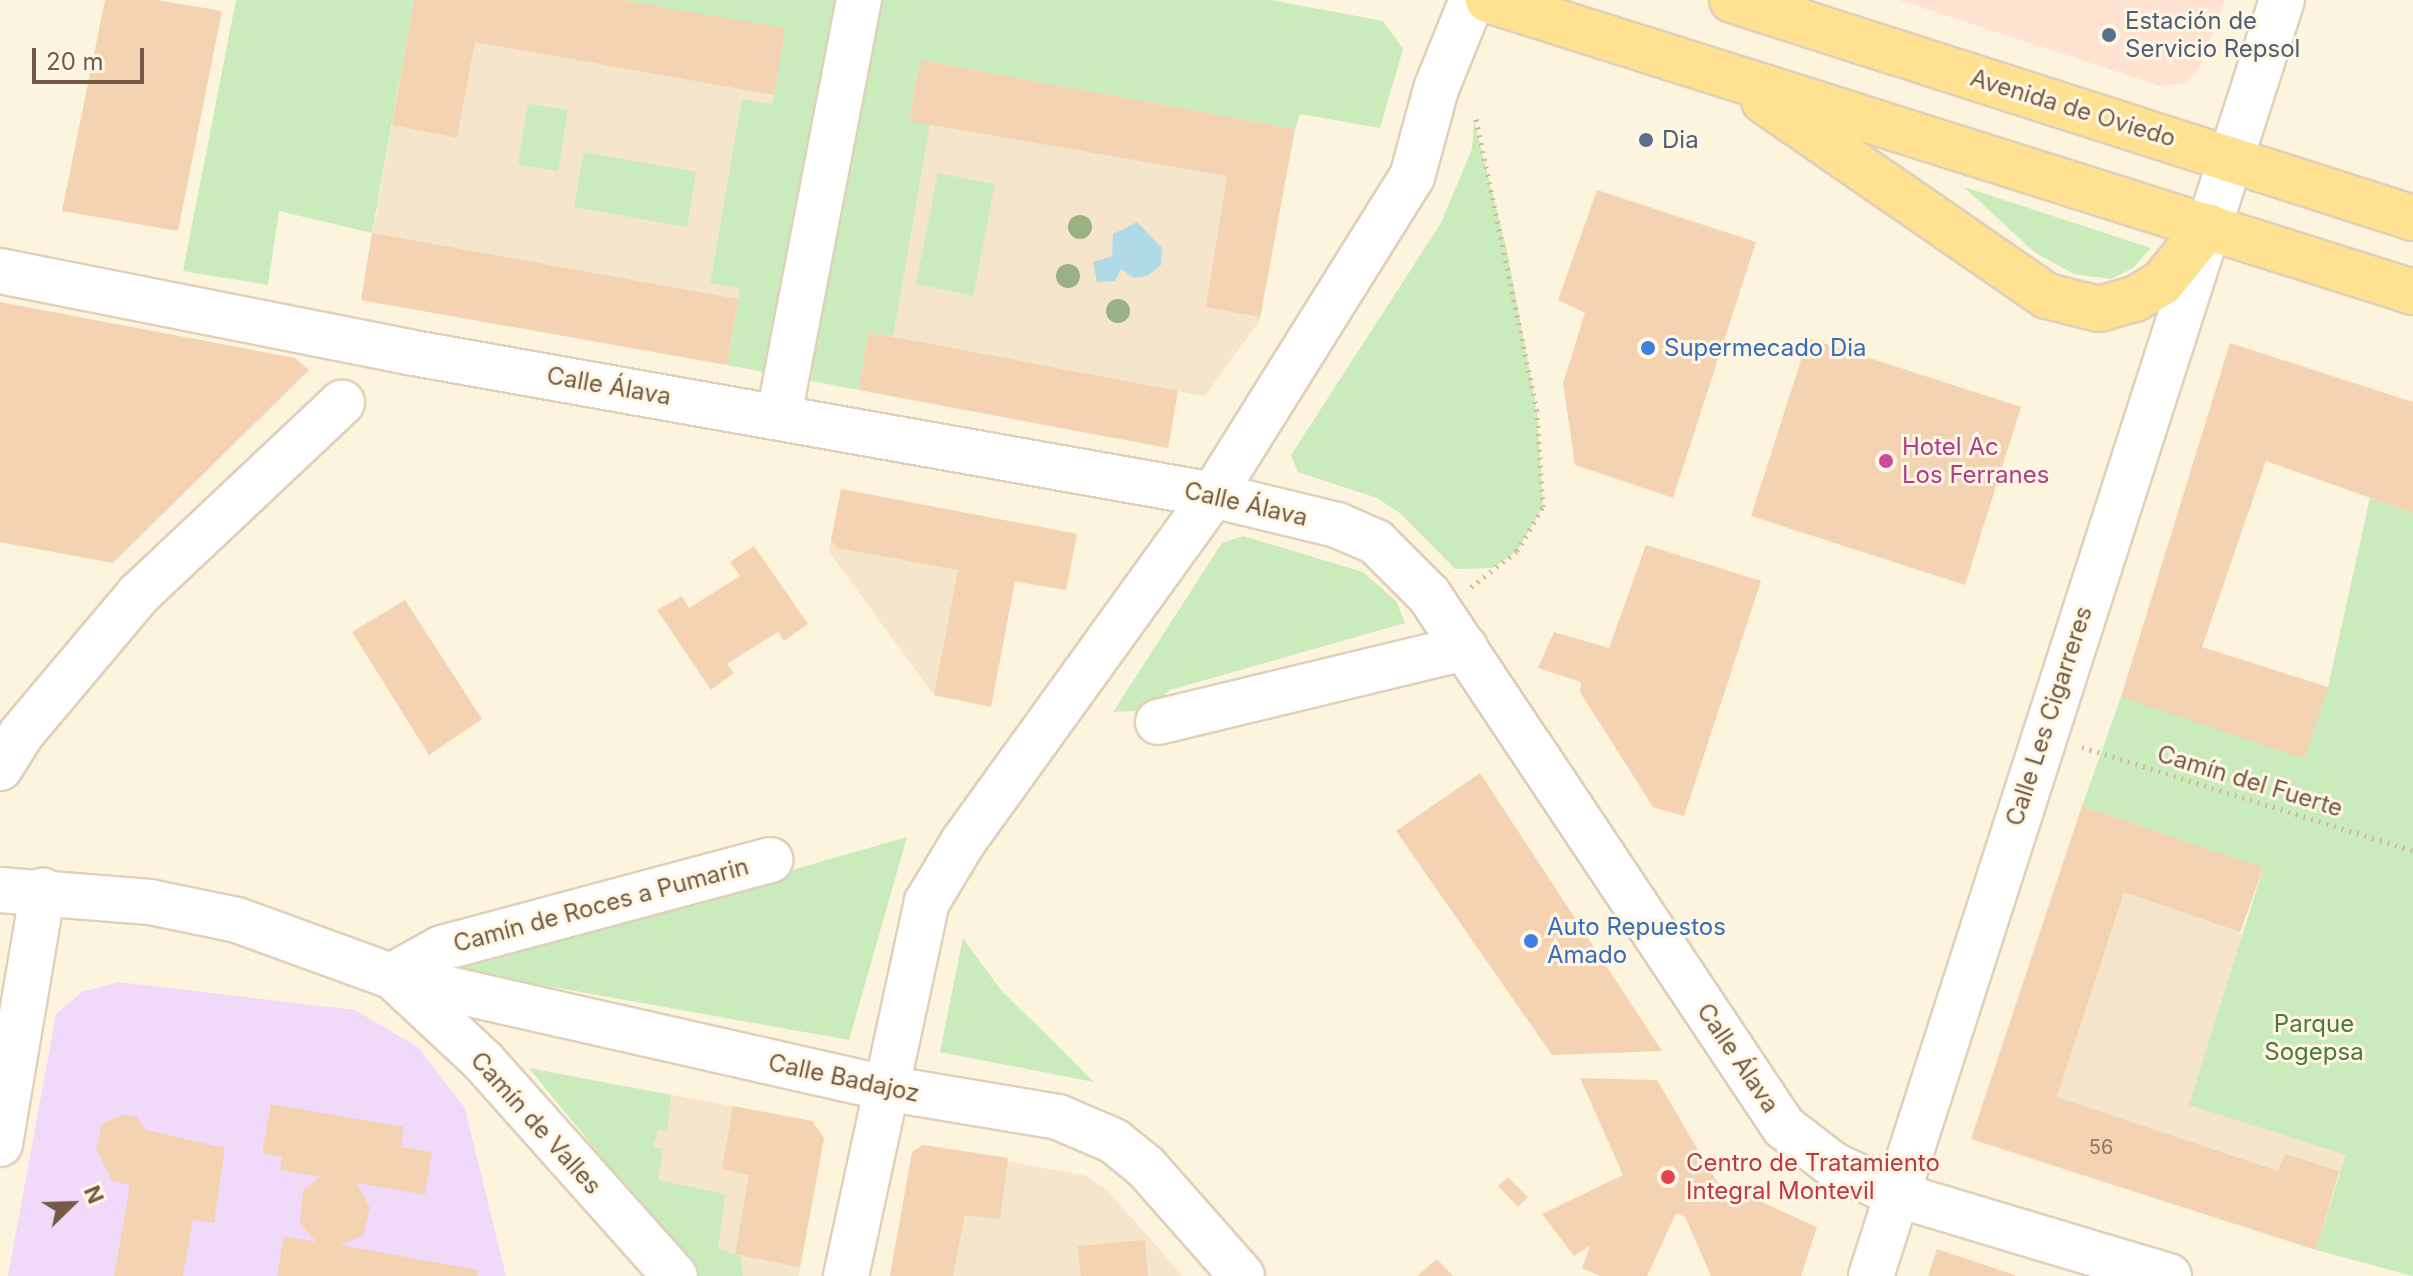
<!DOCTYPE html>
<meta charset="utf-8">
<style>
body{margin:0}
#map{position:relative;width:2413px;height:1276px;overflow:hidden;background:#fdf4dd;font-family:Inter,sans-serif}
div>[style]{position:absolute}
.residential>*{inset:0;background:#f5e6cb}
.commercial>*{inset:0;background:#ffe2cf}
.education>*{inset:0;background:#f1daf9}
.green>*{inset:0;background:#caebbb}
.water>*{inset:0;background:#b1dae7}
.building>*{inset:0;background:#f4d3b3}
.path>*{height:5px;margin-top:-2.5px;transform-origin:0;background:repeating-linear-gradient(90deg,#d8b797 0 2px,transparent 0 8px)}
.roads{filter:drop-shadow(2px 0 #e1d0b9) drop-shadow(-2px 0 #e1d0b9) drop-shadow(0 2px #e1d0b9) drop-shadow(0 -2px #e1d0b9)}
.minor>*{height:44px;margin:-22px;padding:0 22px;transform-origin:22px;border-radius:22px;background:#fff}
.major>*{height:44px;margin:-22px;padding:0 22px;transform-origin:22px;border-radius:22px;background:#ffe192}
.trees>*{width:24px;height:24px;margin:-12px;border-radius:50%;background:#9ab184}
.dots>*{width:22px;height:22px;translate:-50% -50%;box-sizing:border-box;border:4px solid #fff7e4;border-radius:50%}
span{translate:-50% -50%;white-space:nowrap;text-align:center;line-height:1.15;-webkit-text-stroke:6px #fff7e4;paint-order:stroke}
.number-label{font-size:20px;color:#947860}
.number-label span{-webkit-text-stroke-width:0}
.service-label{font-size:24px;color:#4e5e75}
.left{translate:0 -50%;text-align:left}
.street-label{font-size:24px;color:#745a45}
.shop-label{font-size:24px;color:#366cbe}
.hotel-label{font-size:24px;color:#b23c85}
.park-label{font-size:24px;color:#497a3c}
.health-label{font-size:24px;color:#be3a42}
.north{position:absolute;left:32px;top:1164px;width:80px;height:80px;-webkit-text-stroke:6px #fff7e4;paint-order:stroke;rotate:67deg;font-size:22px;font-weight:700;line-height:32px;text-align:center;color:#745a45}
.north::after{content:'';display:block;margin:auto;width:28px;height:36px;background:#745a45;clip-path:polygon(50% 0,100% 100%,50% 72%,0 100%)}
.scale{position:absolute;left:32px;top:48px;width:112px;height:36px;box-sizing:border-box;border:4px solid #745a45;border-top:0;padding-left:10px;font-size:24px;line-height:28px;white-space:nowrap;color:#745a45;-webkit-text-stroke:6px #fff7e4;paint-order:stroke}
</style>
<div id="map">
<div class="residential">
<i style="clip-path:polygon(414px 0,621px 0,785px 28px,772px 105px,742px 100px,710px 282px,740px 289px,727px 365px,361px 300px)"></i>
<i style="clip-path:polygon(920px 60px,1295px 129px,1260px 320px,1205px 396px,1178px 391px,1168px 448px,859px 390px,868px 332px,892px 336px)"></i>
<i style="clip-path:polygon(841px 489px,1077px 534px,1066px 590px,1015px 582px,991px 707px,934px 695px,829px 552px)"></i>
<i style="clip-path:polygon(2082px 806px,2263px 869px,2240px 932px,2346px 1155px,2316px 1250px,1971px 1139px)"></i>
<i style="clip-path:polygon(630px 1087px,812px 1121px,824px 1138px,799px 1276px,697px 1276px,637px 1203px)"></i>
<i style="clip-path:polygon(923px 1145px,1087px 1176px,1108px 1191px,1183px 1276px,890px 1276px,912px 1152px)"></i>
</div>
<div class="commercial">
<i style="clip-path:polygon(1899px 0,2225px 0,2199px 70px,2185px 83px,2160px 86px)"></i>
</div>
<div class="education">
<i style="clip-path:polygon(118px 982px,355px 1010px,418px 1047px,465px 1108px,506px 1276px,8px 1276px,56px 1014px,82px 992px)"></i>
</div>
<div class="green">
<i style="clip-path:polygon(236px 0,414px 0,372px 233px,279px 211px,268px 285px,183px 271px)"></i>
<i style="clip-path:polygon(621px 0,1271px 0,1383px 21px,1403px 49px,1380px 128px,1300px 114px,1295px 129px,920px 60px,909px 120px,930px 124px,893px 336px,868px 332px,859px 390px,727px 365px,740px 289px,710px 283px,742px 99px,772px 104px,785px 29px)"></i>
<i style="clip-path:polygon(528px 104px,568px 110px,558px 171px,518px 165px)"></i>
<i style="clip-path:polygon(1474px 120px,1507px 251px,1537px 411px,1543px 507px,1517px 551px,1493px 568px,1455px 569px,1401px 514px,1377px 498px,1298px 472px,1291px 455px,1441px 223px,1472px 149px)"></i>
<i style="clip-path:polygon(584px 152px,696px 172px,687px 227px,574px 207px)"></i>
<i style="clip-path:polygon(938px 173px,995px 184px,973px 296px,916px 284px)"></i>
<i style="clip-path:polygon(1964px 187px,2151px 248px,2133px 268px,2111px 279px,2074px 274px,2034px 252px)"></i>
<i style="clip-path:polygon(2370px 498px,2413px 513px,2413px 1276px,2316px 1250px,2346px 1155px,2189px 1105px,2263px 869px,2082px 806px,2121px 697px,2328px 687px)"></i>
<i style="clip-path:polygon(1243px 536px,1363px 572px,1396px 601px,1405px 623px,1170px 690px,1148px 710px,1113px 712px,1222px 543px)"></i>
<i style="clip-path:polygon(907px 837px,849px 1040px,464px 971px,463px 964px)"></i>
<i style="clip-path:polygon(963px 938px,1000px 989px,1094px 1082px,940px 1052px)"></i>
<i style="clip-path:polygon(529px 1068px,671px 1095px,667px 1131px,658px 1130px,653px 1147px,663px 1149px,658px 1180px,725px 1194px,718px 1249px,740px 1256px,743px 1276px,698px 1276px)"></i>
</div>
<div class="water">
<i style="clip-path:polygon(1137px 222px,1162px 248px,1161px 265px,1147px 276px,1134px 278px,1121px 269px,1115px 281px,1097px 282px,1093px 262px,1112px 256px,1113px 234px)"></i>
</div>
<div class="building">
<i style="clip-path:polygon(105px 0,157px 0,222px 11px,178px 231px,62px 211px)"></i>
<i style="clip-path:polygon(414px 0,621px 0,785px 28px,774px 95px,475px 42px,457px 138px,392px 125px)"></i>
<i style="clip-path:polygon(920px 60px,1295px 129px,1260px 317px,1206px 307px,1227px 176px,909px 121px)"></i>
<i style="clip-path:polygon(1597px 190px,1756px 242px,1673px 498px,1575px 465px,1563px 383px,1585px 313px,1558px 300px)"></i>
<i style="clip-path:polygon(372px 233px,738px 299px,727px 365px,361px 300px)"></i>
<i style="clip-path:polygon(0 302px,295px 358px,309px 370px,113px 563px,0 542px)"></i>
<i style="clip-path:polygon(868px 332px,1178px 391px,1168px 448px,859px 390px)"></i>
<i style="clip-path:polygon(1808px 338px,2021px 407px,1965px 585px,1751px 516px)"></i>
<i style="clip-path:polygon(2230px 343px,2413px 402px,2413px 513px,2266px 461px,2202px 647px,2328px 687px,2304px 759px,2121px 697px)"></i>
<i style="clip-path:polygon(841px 489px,1077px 534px,1066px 590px,1015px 581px,991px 707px,934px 695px,958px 570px,837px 548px,831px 540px)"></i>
<i style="clip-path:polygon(1646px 545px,1761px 581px,1684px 816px,1653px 807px,1580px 692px,1581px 682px,1538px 668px,1554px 632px,1609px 648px)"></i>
<i style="clip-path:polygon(754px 546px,808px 624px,784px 641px,778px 632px,727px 664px,734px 673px,711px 690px,657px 610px,682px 596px,689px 608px,740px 576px,730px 562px)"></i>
<i style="clip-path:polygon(405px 600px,482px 719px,429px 755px,352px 632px)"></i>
<i style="clip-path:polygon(1480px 773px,1662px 1051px,1552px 1055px,1396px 831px)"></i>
<i style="clip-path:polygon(2082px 806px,2263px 868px,2240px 932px,2124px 892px,2057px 1097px,2278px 1171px,2285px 1154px,2339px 1171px,2316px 1250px,1971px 1139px)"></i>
<i style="clip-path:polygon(1580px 1078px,1657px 1080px,1717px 1182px,1817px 1227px,1801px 1276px,1711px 1276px,1685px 1217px,1676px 1213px,1647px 1276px,1600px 1276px,1582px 1268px,1590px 1246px,1574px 1256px,1542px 1214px,1623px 1175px)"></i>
<i style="clip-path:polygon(271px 1104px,404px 1127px,401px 1147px,432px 1152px,425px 1195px,357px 1183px,370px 1208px,363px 1236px,340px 1245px,478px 1270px,477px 1276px,277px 1276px,284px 1236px,317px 1242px,300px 1224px,303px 1190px,321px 1177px,280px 1170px,282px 1157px,262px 1153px)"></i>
<i style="clip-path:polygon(733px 1106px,812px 1121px,824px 1138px,800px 1267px,735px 1254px,749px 1175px,722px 1169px)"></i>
<i style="clip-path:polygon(121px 1115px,136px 1116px,147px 1130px,225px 1148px,214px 1223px,193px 1220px,183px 1276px,114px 1276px,130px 1185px,112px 1181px,96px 1149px,102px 1124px)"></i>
<i style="clip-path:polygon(923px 1145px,1008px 1158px,1000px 1219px,965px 1215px,953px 1276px,890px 1276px,912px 1152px)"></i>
<i style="clip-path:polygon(1508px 1177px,1528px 1197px,1518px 1207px,1498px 1186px)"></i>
<i style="clip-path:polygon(1145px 1240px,1148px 1276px,1081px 1276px,1078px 1246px)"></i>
<i style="clip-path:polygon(1937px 1249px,2015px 1275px,2015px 1276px,1928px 1276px)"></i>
<i style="clip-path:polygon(1437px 1259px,1453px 1276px,1417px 1276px)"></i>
</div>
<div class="path">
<i style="left:1471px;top:587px;width:58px;rotate:-38deg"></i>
<i style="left:1517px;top:551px;width:51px;rotate:-59.4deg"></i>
<i style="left:1543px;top:507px;width:96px;rotate:-93.6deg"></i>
<i style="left:1537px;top:411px;width:303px;rotate:-101.8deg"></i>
<i style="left:2082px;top:747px;width:347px;rotate:17.4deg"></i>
</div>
<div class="roads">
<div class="minor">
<i style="left:0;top:271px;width:416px;rotate:11.2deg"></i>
<i style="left:408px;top:352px;width:818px;rotate:10.07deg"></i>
<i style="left:1213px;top:495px;width:128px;rotate:13.6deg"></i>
<i style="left:1337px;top:525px;width:43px;rotate:23.6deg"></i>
<i style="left:1376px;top:542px;width:75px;rotate:45deg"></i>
<i style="left:1429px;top:595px;width:640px;rotate:56.29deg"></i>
<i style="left:1784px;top:1127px;width:61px;rotate:37.6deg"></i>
<i style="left:1832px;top:1164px;width:70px;rotate:25.5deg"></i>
<i style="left:1895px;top:1194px;width:286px;rotate:16.7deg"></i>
<i style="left:779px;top:415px;width:423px;rotate:-79.1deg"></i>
<i style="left:1158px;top:722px;width:316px;rotate:-13.6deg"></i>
<i style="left:0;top:768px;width:40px;rotate:-58deg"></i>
<i style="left:21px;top:734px;width:183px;rotate:-49.9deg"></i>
<i style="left:139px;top:594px;width:279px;rotate:-43.3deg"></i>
<i style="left:0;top:890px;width:150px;rotate:4.6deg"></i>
<i style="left:150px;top:902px;width:89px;rotate:11.7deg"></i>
<i style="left:237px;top:920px;width:164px;rotate:20deg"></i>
<i style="left:391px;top:976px;width:507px;rotate:12.77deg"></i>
<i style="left:885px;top:1088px;width:175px;rotate:9.5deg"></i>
<i style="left:1058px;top:1117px;width:61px;rotate:23.2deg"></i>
<i style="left:1114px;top:1141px;width:41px;rotate:39.1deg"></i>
<i style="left:1146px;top:1167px;width:145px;rotate:48.6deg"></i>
<i style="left:391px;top:976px;width:58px;rotate:-28.8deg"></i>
<i style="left:442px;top:948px;width:340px;rotate:-15deg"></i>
<i style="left:393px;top:977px;width:125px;rotate:43deg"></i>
<i style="left:484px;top:1062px;width:287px;rotate:48.3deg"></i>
<i style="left:0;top:1144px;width:257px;rotate:-80.4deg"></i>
<i style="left:846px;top:1276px;width:383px;rotate:-77.8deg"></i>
<i style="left:927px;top:902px;width:70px;rotate:-59deg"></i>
<i style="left:963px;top:842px;width:428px;rotate:-54.2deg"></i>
<i style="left:1213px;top:495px;width:375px;rotate:-58deg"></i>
<i style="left:1412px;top:177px;width:91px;rotate:-74.7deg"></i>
<i style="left:1436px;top:89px;width:96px;rotate:-68deg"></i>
<i style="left:1871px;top:1276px;width:1341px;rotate:-72.15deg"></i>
</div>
<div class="major">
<i style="left:1488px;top:0;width:970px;rotate:17.52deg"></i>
<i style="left:1732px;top:0;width:715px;rotate:17.75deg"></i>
<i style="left:1764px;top:101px;width:344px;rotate:34.6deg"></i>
<i style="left:2047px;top:296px;width:54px;rotate:14deg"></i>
<i style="left:2099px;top:309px;width:37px;rotate:-16deg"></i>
<i style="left:2135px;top:299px;width:31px;rotate:-31deg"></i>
<i style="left:2162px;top:283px;width:73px;rotate:-51.1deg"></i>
</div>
</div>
<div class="trees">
<i style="left:1080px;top:227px"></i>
<i style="left:1068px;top:276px"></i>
<i style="left:1118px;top:311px"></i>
</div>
<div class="dots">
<i style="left:2109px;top:35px;background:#5c6f8a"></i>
<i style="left:1646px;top:140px;background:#5c6f8a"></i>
<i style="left:1648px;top:348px;background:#3f7fe0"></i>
<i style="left:1886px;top:461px;background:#d1479c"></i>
<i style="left:1531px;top:941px;background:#3f7fe0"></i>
<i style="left:1668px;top:1177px;background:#e0444e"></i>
</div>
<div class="number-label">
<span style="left:2101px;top:1147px">56</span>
</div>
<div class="service-label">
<span class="left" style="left:2125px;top:35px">Estación de<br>Servicio Repsol</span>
<span class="left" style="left:1662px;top:140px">Dia</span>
</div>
<div class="street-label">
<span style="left:2073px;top:108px;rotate:17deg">Avenida de Oviedo</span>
<span style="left:609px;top:386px;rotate:10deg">Calle Álava</span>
<span style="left:1246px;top:504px;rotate:13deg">Calle Álava</span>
<span style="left:2049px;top:716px;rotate:-72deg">Calle Les Cigarreres</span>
<span style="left:2250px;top:781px;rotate:17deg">Camín del Fuerte</span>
<span style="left:601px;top:905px;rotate:-15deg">Camín de Roces a Pumarin</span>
<span style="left:1738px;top:1058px;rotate:56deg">Calle Álava</span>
<span style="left:844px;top:1078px;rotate:12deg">Calle Badajoz</span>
<span style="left:536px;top:1123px;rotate:48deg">Camín de Valles</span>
</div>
<div class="shop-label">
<span class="left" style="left:1664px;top:348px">Supermecado Dia</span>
<span class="left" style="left:1547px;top:941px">Auto Repuestos<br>Amado</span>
</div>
<div class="hotel-label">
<span class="left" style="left:1902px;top:461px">Hotel Ac<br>Los Ferranes</span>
</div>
<div class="park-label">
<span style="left:2314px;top:1038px">Parque<br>Sogepsa</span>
</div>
<div class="health-label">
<span class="left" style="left:1686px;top:1177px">Centro de Tratamiento<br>Integral Montevil</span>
</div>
<div class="north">N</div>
<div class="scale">20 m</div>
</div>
